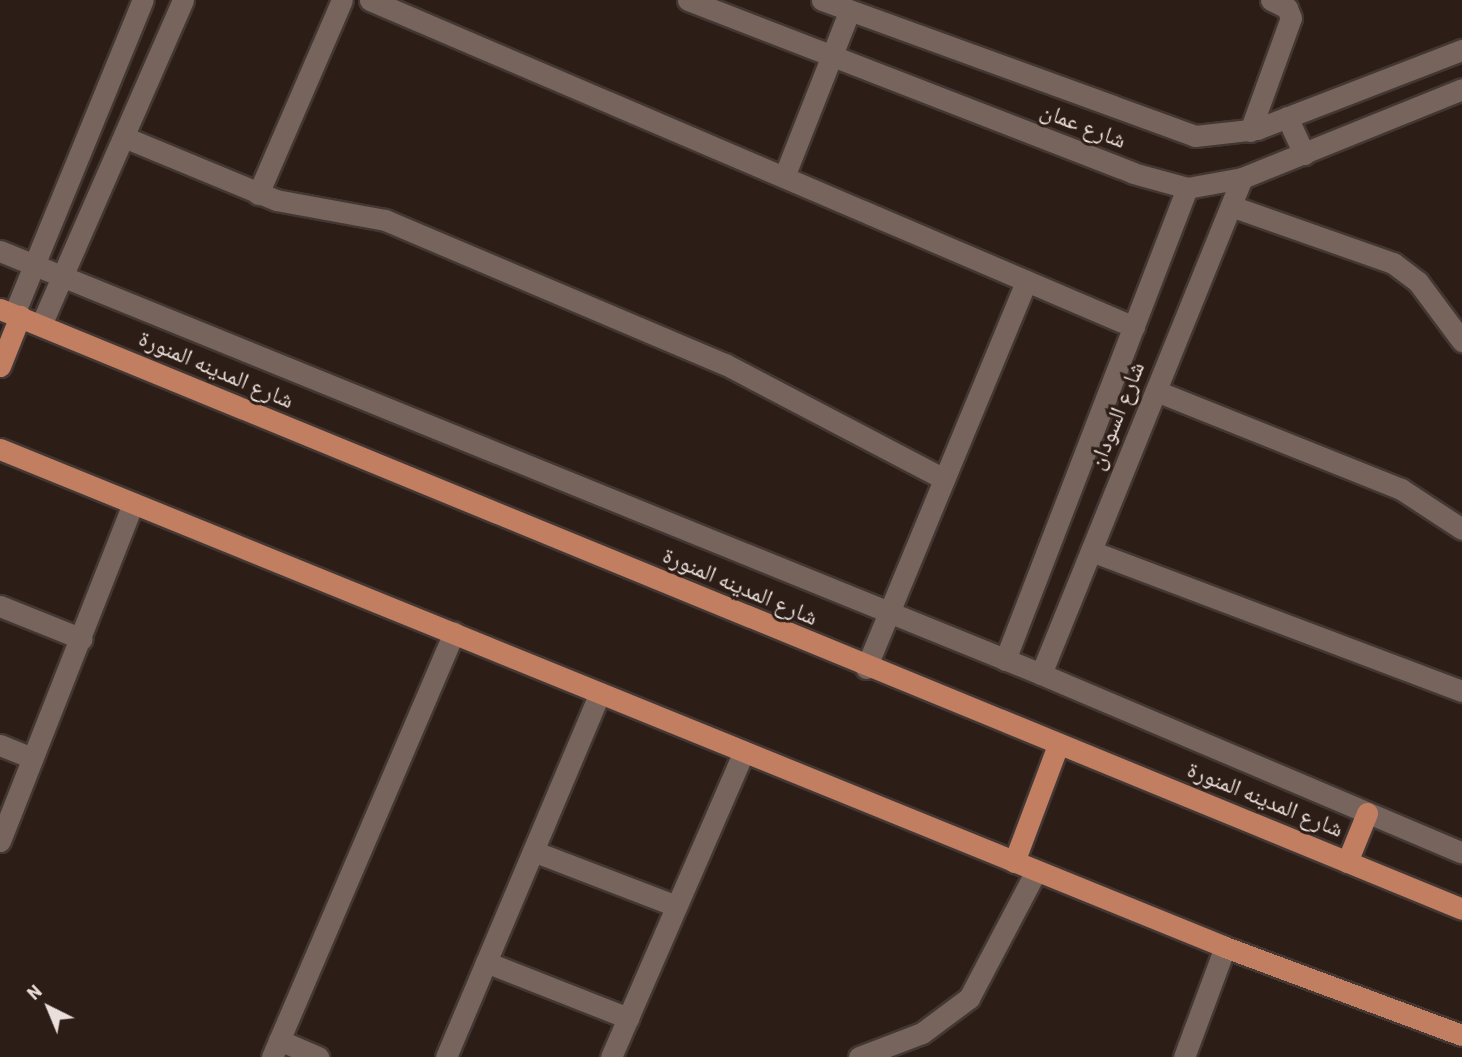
<!DOCTYPE html>
<meta charset="utf-8">
<style>
body{margin:0}
#map{position:relative;width:1462px;height:1057px;overflow:hidden;background:#2c1d17;font-family:"Roboto Condensed","Noto Naskh Arabic",sans-serif}
div>[style]{position:absolute}
.roads{filter:drop-shadow(2px 0 #433733) drop-shadow(-2px 0 #433733) drop-shadow(0 2px #433733) drop-shadow(0 -2px #433733)}
.minor>*{height:21px;margin:-10.5px;padding:0 10.5px;transform-origin:10.5px;border-radius:10.5px;background:#77645c}
.major>*{height:21px;margin:-10.5px;padding:0 10.5px;transform-origin:10.5px;border-radius:10.5px;background:#c17e61}
span{translate:-50% -50%;white-space:nowrap;text-align:center;line-height:1.15;-webkit-text-stroke:6px #2c1d17;paint-order:stroke}
.street-label{font-size:23px;color:#eadfdb}
.north{position:absolute;left:14px;top:973px;width:70px;height:70px;-webkit-text-stroke:5px #2c1d17;paint-order:stroke;rotate:317deg;font-size:19px;font-weight:700;line-height:28px;text-align:center;color:#eadfdb}
.north::after{content:'';display:block;margin:auto;width:24px;height:32px;background:#eadfdb;clip-path:polygon(50% 0,100% 100%,50% 72%,0 100%)}
</style>
<div id="map">
<div class="roads">
<div class="minor">
<i style="left:370px;top:0;width:831px;rotate:23.17deg"></i>
<i style="left:688px;top:0;width:477px;rotate:21.2deg"></i>
<i style="left:1133px;top:173px;width:56px;rotate:15.5deg"></i>
<i style="left:1187px;top:188px;width:56px;rotate:-10.3deg"></i>
<i style="left:1242px;top:178px;width:237px;rotate:-22deg"></i>
<i style="left:822px;top:0;width:397px;rotate:20deg"></i>
<i style="left:1195px;top:136px;width:62px;rotate:-6.4deg"></i>
<i style="left:1257px;top:129px;width:220px;rotate:-21.1deg"></i>
<i style="left:1287px;top:117px;width:41px;rotate:65.3deg"></i>
<i style="left:1250px;top:131px;width:120px;rotate:-70.1deg"></i>
<i style="left:1291px;top:18px;width:11px;rotate:-112deg"></i>
<i style="left:1287px;top:8px;width:18px;rotate:-153deg"></i>
<i style="left:124px;top:137px;width:165px;rotate:22.5deg"></i>
<i style="left:276px;top:200px;width:111px;rotate:10.4deg"></i>
<i style="left:385px;top:220px;width:369px;rotate:23deg"></i>
<i style="left:725px;top:364px;width:247px;rotate:27.7deg"></i>
<i style="left:784px;top:177px;width:177px;rotate:-68.5deg"></i>
<i style="left:258px;top:194px;width:211px;rotate:-66.6deg"></i>
<i style="left:1231px;top:206px;width:172px;rotate:19.4deg"></i>
<i style="left:1393px;top:263px;width:31px;rotate:37deg"></i>
<i style="left:1418px;top:282px;width:74px;rotate:53.3deg"></i>
<i style="left:0;top:251px;width:1124px;rotate:22.11deg"></i>
<i style="left:1041px;top:674px;width:457px;rotate:23deg"></i>
<i style="left:14px;top:314px;width:339px;rotate:-67.7deg"></i>
<i style="left:41px;top:325px;width:355px;rotate:-66.4deg"></i>
<i style="left:1156px;top:391px;width:264px;rotate:21.8deg"></i>
<i style="left:1401px;top:489px;width:73px;rotate:33.3deg"></i>
<i style="left:1091px;top:551px;width:397px;rotate:20.7deg"></i>
<i style="left:0;top:606px;width:88px;rotate:21.9deg"></i>
<i style="left:1005px;top:660px;width:506px;rotate:-68.91deg"></i>
<i style="left:866px;top:668px;width:419px;rotate:-67.5deg"></i>
<i style="left:1041px;top:674px;width:535px;rotate:-67.94deg"></i>
<i style="left:0;top:745px;width:35px;rotate:22deg"></i>
<i style="left:0;top:841px;width:363px;rotate:-68.5deg"></i>
<i style="left:533px;top:851px;width:153px;rotate:21deg"></i>
<i style="left:486px;top:962px;width:153px;rotate:21.5deg"></i>
<i style="left:279px;top:1040px;width:43px;rotate:23.6deg"></i>
<i style="left:272px;top:1057px;width:462px;rotate:-66.8deg"></i>
<i style="left:446px;top:1057px;width:395px;rotate:-67.1deg"></i>
<i style="left:611px;top:1057px;width:331px;rotate:-66.5deg"></i>
<i style="left:859px;top:1057px;width:67px;rotate:-20.9deg"></i>
<i style="left:922px;top:1033px;width:59px;rotate:-36.7deg"></i>
<i style="left:969px;top:998px;width:144px;rotate:-62.2deg"></i>
<i style="left:1184px;top:1057px;width:117px;rotate:-69.6deg"></i>
</div>
<div class="major">
<i style="left:0;top:309px;width:1580px;rotate:22.31deg"></i>
<i style="left:0;top:366px;width:54px;rotate:-68.2deg"></i>
<i style="left:0;top:449px;width:1322px;rotate:22.12deg"></i>
<i style="left:1225px;top:947px;width:253px;rotate:20.4deg"></i>
<i style="left:1014px;top:862px;width:125px;rotate:-69.4deg"></i>
<i style="left:1347px;top:862px;width:53px;rotate:-67.8deg"></i>
</div>
</div>
<div class="street-label">
<span style="left:1083px;top:126px;rotate:21deg">شارع عمان</span>
<span style="left:216px;top:370px;rotate:23deg">شارع المدينه المنورة</span>
<span style="left:1117px;top:416px;rotate:-68deg">شارع السودان</span>
<span style="left:740px;top:587px;rotate:23deg">شارع المدينه المنورة</span>
<span style="left:1265px;top:800px;rotate:22deg">شارع المدينه المنورة</span>
</div>
<div class="north">N</div>
</div>
